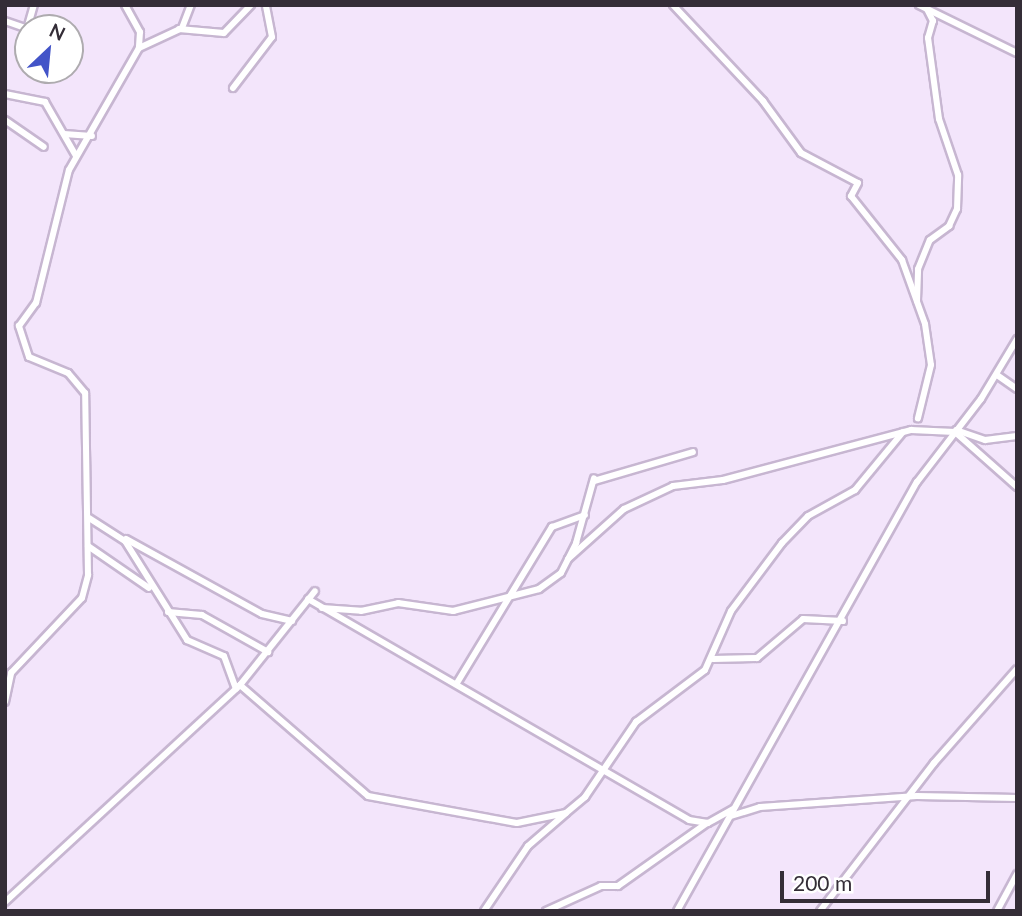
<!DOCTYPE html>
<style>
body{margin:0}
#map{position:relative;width:1022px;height:916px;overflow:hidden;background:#f3e5fb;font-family:Lato,sans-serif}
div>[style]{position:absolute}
.roads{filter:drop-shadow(2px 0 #c7b6d1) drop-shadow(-2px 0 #c7b6d1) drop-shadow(0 2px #c7b6d1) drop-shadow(0 -2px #c7b6d1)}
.street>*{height:6px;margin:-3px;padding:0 3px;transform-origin:3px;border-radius:3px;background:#fff}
span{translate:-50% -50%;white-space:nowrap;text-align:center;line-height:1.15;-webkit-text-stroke:7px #fff;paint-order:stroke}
.frame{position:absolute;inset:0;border:7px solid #342d37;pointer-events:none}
.north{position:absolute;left:14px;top:14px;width:70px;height:70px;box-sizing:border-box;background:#fff;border:2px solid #aeabaf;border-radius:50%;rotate:26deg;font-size:19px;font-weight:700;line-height:28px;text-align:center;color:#342d37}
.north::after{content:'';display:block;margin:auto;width:24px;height:32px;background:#4354c8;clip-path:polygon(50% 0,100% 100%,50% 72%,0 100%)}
.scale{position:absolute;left:780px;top:871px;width:210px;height:32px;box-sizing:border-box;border:4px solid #342d37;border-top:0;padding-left:9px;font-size:21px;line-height:24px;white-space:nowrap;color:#342d37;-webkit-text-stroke:5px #fff;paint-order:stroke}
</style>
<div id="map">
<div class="roads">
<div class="street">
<i style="left:125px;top:5px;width:31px;rotate:61deg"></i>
<i style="left:140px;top:32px;width:16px;rotate:94deg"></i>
<i style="left:673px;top:5px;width:132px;rotate:46.8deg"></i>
<i style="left:763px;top:101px;width:64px;rotate:53.8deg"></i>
<i style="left:801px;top:153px;width:64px;rotate:27.8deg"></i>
<i style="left:858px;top:183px;width:15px;rotate:118deg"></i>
<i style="left:851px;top:196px;width:82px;rotate:51.4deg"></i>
<i style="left:902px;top:260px;width:68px;rotate:70.2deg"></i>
<i style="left:925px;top:324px;width:41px;rotate:81.7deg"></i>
<i style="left:931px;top:365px;width:55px;rotate:103.8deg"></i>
<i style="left:919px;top:5px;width:109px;rotate:26.1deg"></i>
<i style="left:5px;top:21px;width:24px;rotate:19deg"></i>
<i style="left:27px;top:29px;width:25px;rotate:-74deg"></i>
<i style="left:179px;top:29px;width:45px;rotate:5.1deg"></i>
<i style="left:224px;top:33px;width:39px;rotate:-46deg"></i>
<i style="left:233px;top:88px;width:64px;rotate:-52.6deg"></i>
<i style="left:272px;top:37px;width:33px;rotate:-101deg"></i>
<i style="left:5px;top:94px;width:41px;rotate:11.3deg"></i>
<i style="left:45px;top:102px;width:62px;rotate:60.1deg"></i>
<i style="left:5px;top:120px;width:47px;rotate:34.7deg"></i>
<i style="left:64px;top:134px;width:28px;rotate:4deg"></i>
<i style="left:917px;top:301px;width:32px;rotate:-88deg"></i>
<i style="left:918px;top:269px;width:31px;rotate:-68deg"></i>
<i style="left:930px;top:240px;width:24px;rotate:-36deg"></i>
<i style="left:949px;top:226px;width:19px;rotate:-65deg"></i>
<i style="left:957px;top:209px;width:34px;rotate:-88deg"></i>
<i style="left:958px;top:175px;width:59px;rotate:-108.7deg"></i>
<i style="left:939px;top:119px;width:82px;rotate:-97.7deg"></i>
<i style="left:928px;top:38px;width:18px;rotate:-74deg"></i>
<i style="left:933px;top:21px;width:16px;rotate:-117deg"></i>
<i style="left:997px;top:375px;width:24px;rotate:35deg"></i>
<i style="left:956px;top:430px;width:31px;rotate:19deg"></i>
<i style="left:985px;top:440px;width:32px;rotate:-7deg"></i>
<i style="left:594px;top:481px;width:103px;rotate:-16.3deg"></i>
<i style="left:89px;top:518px;width:43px;rotate:32.6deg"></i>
<i style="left:125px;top:541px;width:117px;rotate:57.9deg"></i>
<i style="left:187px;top:640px;width:40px;rotate:23.4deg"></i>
<i style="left:224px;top:656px;width:35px;rotate:70deg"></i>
<i style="left:126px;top:539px;width:155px;rotate:28.9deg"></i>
<i style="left:262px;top:614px;width:31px;rotate:13deg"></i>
<i style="left:88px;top:546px;width:74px;rotate:34.5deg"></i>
<i style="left:568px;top:559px;width:75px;rotate:-41.8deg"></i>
<i style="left:624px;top:509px;width:54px;rotate:-25.1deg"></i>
<i style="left:673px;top:486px;width:50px;rotate:-6.8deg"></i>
<i style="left:723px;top:480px;width:195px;rotate:-14.9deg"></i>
<i style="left:911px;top:430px;width:44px;rotate:2.6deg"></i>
<i style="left:955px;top:432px;width:83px;rotate:41.6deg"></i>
<i style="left:308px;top:599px;width:440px;rotate:30.1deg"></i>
<i style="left:689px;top:820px;width:19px;rotate:9deg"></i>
<i style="left:708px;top:823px;width:29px;rotate:-29deg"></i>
<i style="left:322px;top:608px;width:39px;rotate:4deg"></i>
<i style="left:361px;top:611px;width:38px;rotate:-12deg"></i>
<i style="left:398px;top:603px;width:56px;rotate:8.3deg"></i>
<i style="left:453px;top:611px;width:89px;rotate:-14.3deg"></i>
<i style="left:539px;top:589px;width:27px;rotate:-36deg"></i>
<i style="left:561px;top:573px;width:34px;rotate:-63deg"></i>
<i style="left:576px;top:543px;width:67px;rotate:-74.5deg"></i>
<i style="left:168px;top:612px;width:34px;rotate:5deg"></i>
<i style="left:202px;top:615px;width:76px;rotate:29.3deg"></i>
<i style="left:713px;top:659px;width:44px;rotate:-1.3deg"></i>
<i style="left:757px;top:658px;width:60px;rotate:-40.3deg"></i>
<i style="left:803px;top:619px;width:40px;rotate:2.9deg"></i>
<i style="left:457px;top:683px;width:183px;rotate:-58.7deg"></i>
<i style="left:552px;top:527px;width:35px;rotate:-20deg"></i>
<i style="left:240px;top:685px;width:169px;rotate:40.9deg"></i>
<i style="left:368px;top:796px;width:151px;rotate:10.3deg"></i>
<i style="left:517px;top:823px;width:50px;rotate:-11.5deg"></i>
<i style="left:566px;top:813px;width:25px;rotate:-40deg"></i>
<i style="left:585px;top:797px;width:91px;rotate:-55.8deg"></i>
<i style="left:636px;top:722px;width:86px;rotate:-37deg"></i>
<i style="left:705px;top:670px;width:64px;rotate:-66.2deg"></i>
<i style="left:731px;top:611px;width:85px;rotate:-53.1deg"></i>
<i style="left:782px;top:543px;width:37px;rotate:-46deg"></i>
<i style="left:808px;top:516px;width:54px;rotate:-29deg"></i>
<i style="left:855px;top:490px;width:75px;rotate:-50.4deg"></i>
<i style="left:5px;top:702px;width:30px;rotate:-78deg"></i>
<i style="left:11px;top:673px;width:103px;rotate:-46.6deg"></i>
<i style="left:82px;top:598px;width:24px;rotate:-75deg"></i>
<i style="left:88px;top:575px;width:182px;rotate:-90.9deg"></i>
<i style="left:85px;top:393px;width:26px;rotate:-130deg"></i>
<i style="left:68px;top:373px;width:42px;rotate:-157.7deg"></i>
<i style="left:29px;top:357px;width:33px;rotate:-108deg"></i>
<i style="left:19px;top:326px;width:29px;rotate:-54deg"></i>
<i style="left:36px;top:303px;width:137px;rotate:-76.1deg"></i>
<i style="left:69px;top:170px;width:141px;rotate:-60.2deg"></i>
<i style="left:139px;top:48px;width:47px;rotate:-24.9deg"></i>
<i style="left:182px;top:28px;width:25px;rotate:-69deg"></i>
<i style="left:731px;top:816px;width:30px;rotate:-17deg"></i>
<i style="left:760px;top:807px;width:157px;rotate:-4deg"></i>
<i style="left:917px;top:796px;width:100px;rotate:1.1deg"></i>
<i style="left:5px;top:902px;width:320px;rotate:-42.7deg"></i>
<i style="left:240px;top:685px;width:120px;rotate:-51.4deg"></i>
<i style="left:484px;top:911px;width:78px;rotate:-55.9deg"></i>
<i style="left:528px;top:846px;width:49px;rotate:-40.9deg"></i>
<i style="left:546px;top:911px;width:60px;rotate:-24.4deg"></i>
<i style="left:601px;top:886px;width:17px"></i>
<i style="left:618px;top:886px;width:109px;rotate:-35.3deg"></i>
<i style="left:677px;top:911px;width:492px;rotate:-60.8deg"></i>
<i style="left:917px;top:482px;width:105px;rotate:-52.4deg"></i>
<i style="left:981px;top:399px;width:70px;rotate:-59deg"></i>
<i style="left:820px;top:911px;width:187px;rotate:-52.4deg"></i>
<i style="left:934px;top:763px;width:125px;rotate:-48.6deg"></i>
<i style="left:997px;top:911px;width:42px;rotate:-61.6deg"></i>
</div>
</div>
<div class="frame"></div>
<div class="north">N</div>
<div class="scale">200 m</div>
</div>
